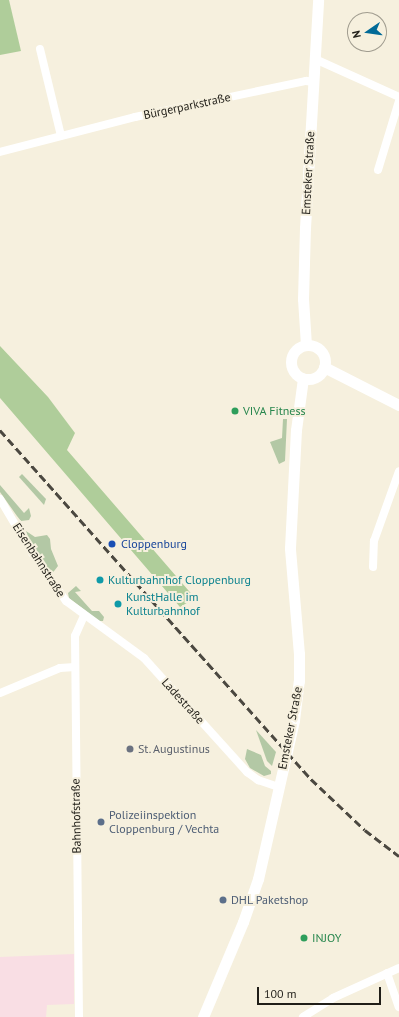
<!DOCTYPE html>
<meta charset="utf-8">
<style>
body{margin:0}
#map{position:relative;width:399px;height:1017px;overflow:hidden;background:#f6f0de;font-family:"PT Sans",sans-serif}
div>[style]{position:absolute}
.education>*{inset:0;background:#f9dee4}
.green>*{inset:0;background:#b3c8a5}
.forest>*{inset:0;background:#afcd9a}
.street>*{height:8px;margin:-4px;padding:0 4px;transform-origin:4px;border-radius:4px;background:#fff}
.secondary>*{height:11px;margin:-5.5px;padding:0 5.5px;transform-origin:5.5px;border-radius:5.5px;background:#fff}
.secondary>.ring{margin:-5.5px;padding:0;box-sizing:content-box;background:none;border:11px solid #fff;border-radius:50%}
.rail>*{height:2.5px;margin-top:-1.25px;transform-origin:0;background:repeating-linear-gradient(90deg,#4b4840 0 8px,transparent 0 12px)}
.dots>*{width:11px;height:11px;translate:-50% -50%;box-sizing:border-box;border:2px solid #f6f0de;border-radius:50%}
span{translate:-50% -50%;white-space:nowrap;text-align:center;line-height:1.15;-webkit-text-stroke:4px #f6f0de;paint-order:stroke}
.street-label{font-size:12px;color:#201e18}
.leisure-label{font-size:12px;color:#27864d}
.left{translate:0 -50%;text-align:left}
.transit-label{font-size:12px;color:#164399}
.culture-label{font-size:12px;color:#0d838f}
.worship-label{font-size:12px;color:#5b616d}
.service-label{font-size:12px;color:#4e5e75}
.north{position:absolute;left:347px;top:12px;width:40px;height:40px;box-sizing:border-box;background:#f6f0de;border:1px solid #a09c8f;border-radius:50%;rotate:257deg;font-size:11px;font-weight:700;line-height:16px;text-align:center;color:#201e18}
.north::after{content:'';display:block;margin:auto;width:14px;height:18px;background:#016a97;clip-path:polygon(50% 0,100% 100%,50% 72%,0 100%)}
.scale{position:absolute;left:257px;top:987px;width:124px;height:18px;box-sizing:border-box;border:2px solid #201e18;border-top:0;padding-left:5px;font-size:12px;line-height:14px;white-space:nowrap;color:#201e18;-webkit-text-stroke:3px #f6f0de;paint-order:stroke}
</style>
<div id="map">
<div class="education">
<i style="clip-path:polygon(74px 954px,74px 1004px,47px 1005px,46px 1017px,0 1017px,0 957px)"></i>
</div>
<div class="green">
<i style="clip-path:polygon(283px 419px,287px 419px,285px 461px,279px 464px,270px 442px,282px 438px)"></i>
<i style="clip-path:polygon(22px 474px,46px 499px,44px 505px,19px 477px)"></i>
<i style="clip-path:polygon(0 485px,24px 513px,29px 508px,31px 516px,29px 520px,21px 521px,17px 516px,0 492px)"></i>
<i style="clip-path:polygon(26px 531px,35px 537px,47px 535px,50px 539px,51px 549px,58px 566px,51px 575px,31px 544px)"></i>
<i style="clip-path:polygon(76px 586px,81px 591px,75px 592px,92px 611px,99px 611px,104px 617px,103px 621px,99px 621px,69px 598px,68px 593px)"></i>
<i style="clip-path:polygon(256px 730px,276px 752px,272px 766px,267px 761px)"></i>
<i style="clip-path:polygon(247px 749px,261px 755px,265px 766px,271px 771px,271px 774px,264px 776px,250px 768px,245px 759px)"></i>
</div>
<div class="forest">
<i style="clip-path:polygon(0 0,9px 0,21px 51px,0 55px)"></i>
<i style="clip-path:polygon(0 346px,48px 397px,75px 433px,67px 450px,195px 598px,180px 607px,0 398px)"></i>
</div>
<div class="street">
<i style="left:40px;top:49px;width:89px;rotate:76.4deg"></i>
<i style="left:315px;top:59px;width:92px;rotate:24.3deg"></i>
<i style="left:0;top:152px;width:139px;rotate:-14.5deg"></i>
<i style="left:135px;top:117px;width:175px;rotate:-11.9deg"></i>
<i style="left:306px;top:81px;width:7px;rotate:8deg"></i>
<i style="left:378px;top:170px;width:72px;rotate:-73.1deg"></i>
<i style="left:0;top:499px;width:63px;rotate:59.3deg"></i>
<i style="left:32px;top:553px;width:59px;rotate:54.7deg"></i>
<i style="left:66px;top:601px;width:97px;rotate:36.2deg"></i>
<i style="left:144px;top:658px;width:154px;rotate:47.9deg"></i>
<i style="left:247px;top:772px;width:14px;rotate:36deg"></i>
<i style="left:258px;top:780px;width:21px;rotate:19deg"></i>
<i style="left:373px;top:567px;width:26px;rotate:-88deg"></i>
<i style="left:374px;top:541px;width:74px;rotate:-70.3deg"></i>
<i style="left:0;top:693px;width:65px;rotate:-22.6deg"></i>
<i style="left:60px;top:668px;width:15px;rotate:-4deg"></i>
<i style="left:387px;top:973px;width:36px;rotate:71deg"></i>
<i style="left:79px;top:1017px;width:381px;rotate:-90.6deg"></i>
<i style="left:75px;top:636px;width:22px;rotate:-66deg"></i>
<i style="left:303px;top:1017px;width:36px;rotate:-32deg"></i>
<i style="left:333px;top:998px;width:72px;rotate:-24.4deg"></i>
</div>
<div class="secondary">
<i style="left:306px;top:345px;width:46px;rotate:-93.7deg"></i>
<i style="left:303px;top:299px;width:71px;rotate:-88.4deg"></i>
<i style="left:305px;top:228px;width:228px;rotate:-86.7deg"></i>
<i class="ring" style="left:291px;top:345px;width:23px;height:23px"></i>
<i style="left:324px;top:367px;width:84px;rotate:26.9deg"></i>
<i style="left:203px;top:1017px;width:103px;rotate:-67.2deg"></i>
<i style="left:243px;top:922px;width:46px;rotate:-70.8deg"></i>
<i style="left:258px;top:879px;width:163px;rotate:-77.2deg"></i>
<i style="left:294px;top:720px;width:39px;rotate:-83deg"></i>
<i style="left:299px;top:681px;width:27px;rotate:-90deg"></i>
<i style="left:299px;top:654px;width:106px;rotate:-94.9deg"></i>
<i style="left:290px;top:548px;width:118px;rotate:-87.1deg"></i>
<i style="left:296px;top:430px;width:52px;rotate:-82.3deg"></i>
</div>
<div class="rail">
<i style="left:0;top:430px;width:467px;rotate:48.3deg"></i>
<i style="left:311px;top:779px;width:74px;rotate:43.4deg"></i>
<i style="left:365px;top:830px;width:43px;rotate:37.4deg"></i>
</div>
<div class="dots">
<i style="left:235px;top:411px;background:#2e9e5b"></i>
<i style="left:112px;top:544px;background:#1a4fb4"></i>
<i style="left:100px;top:580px;background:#0f9aa8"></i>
<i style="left:118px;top:604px;background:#0f9aa8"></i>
<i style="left:130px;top:749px;background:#6b7280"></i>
<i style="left:101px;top:822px;background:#5c6f8a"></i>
<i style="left:223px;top:900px;background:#5c6f8a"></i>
<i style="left:304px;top:938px;background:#2e9e5b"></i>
</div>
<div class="street-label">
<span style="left:187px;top:106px;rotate:-12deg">Bürgerparkstraße</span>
<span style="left:308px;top:173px;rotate:-87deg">Emsteker Straße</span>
<span style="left:39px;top:560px;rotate:57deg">Eisenbahnstraße</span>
<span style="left:183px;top:701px;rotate:48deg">Ladestraße</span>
<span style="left:290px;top:728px;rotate:-79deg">Emsteker Straße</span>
<span style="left:76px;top:816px;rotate:-91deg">Bahnhofstraße</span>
</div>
<div class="leisure-label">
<span class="left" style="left:243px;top:411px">VIVA Fitness</span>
<span class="left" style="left:312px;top:938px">INJOY</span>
</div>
<div class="transit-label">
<span class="left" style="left:121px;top:544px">Cloppenburg</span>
</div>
<div class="culture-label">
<span class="left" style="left:108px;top:580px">Kulturbahnhof Cloppenburg</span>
<span class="left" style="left:126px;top:604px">KunstHalle im<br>Kulturbahnhof</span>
</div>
<div class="worship-label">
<span class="left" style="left:138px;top:749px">St. Augustinus</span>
</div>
<div class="service-label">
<span class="left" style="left:109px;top:822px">Polizeiinspektion<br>Cloppenburg / Vechta</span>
<span class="left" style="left:231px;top:900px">DHL Paketshop</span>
</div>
<div class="north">N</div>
<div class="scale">100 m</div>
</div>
